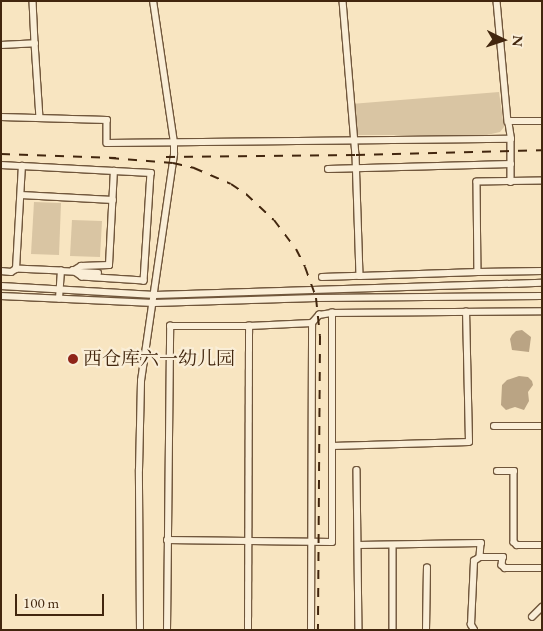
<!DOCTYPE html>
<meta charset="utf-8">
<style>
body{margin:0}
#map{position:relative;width:543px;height:631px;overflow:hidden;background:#f8e5c1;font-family:"EB Garamond","Noto Serif SC",serif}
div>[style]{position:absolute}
.green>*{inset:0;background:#d9c5a3}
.water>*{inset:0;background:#baa484}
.roads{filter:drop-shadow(1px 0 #70563b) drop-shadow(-1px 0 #70563b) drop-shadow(0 1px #70563b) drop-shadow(0 -1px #70563b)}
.minor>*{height:5.5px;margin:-2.75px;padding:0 2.75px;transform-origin:2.75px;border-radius:2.75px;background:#faeed7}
.rail>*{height:2px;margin-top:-1px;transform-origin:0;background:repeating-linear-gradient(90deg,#42260e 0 9px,transparent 0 18px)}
.dots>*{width:14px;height:14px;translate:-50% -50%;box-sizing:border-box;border:2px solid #faeed7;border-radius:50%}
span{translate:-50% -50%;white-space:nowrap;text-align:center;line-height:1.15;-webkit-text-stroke:4.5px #faeed7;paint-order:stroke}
.poi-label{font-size:19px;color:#42260e}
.left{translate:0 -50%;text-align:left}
.frame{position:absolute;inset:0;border:2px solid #42260e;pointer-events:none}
.north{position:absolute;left:478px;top:15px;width:50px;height:50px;-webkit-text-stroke:4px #faeed7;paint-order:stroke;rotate:94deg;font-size:14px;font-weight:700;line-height:20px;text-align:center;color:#42260e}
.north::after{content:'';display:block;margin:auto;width:18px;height:22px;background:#42260e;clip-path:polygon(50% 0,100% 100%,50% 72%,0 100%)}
.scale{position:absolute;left:15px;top:594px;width:89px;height:22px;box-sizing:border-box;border:2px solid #42260e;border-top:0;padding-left:6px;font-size:15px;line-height:18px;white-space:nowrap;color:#42260e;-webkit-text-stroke:4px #faeed7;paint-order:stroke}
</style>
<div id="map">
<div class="green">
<i style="clip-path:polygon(499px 92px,504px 127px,500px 132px,487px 135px,355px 135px,351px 104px)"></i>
<i style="clip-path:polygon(34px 202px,61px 203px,59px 255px,31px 254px)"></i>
<i style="clip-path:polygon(72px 220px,102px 221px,100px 257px,70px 256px)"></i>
</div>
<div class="water">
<i style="clip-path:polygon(522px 330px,531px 337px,529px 352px,512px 350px,510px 339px,512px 335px,516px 331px)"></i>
<i style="clip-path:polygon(519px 376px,528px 377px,532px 381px,533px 385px,528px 392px,529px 401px,524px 410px,515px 407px,506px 410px,501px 405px,502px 385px,507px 380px)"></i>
</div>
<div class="roads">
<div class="minor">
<i style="left:33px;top:1px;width:42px;rotate:87.3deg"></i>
<i style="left:343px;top:1px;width:155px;rotate:85.2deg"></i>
<i style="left:356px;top:155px;width:121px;rotate:88.1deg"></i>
<i style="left:360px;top:276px;width:118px;rotate:-1.9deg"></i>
<i style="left:497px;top:1px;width:121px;rotate:84.8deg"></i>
<i style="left:1px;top:45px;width:34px;rotate:-3deg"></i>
<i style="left:35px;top:43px;width:75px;rotate:86.2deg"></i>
<i style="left:1px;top:117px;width:106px;rotate:1.6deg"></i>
<i style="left:107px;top:120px;width:23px;rotate:90deg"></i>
<i style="left:107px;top:143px;width:404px;rotate:-0.6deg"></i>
<i style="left:511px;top:139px;width:18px;rotate:-99deg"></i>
<i style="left:508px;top:121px;width:34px"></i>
<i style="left:511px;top:139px;width:43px;rotate:90deg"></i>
<i style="left:1px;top:165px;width:21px;rotate:3deg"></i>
<i style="left:328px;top:169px;width:183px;rotate:-1.6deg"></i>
<i style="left:542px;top:181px;width:65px;rotate:179.1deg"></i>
<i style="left:477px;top:182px;width:90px;rotate:89.4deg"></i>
<i style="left:478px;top:272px;width:64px;rotate:-0.9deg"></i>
<i style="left:21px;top:195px;width:92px;rotate:3.1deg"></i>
<i style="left:1px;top:271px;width:10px;rotate:6deg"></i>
<i style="left:11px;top:272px;width:6px;rotate:-31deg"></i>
<i style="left:61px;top:271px;width:45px;rotate:-177.5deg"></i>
<i style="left:16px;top:269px;width:103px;rotate:-86.7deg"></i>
<i style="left:22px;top:166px;width:92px;rotate:3.1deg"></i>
<i style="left:114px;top:171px;width:37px;rotate:3deg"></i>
<i style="left:151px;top:173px;width:108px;rotate:93.7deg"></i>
<i style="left:144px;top:281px;width:62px;rotate:-176.3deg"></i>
<i style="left:82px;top:277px;width:11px;rotate:-146deg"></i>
<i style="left:73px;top:271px;width:9px;rotate:-32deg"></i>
<i style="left:81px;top:266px;width:28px;rotate:-2deg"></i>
<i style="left:109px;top:265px;width:94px;rotate:-87deg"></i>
<i style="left:322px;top:277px;width:38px;rotate:-2deg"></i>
<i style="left:1px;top:286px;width:154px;rotate:3.3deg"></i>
<i style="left:155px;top:295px;width:387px;rotate:-1.8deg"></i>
<i style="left:1px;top:296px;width:153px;rotate:2.6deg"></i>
<i style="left:154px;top:303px;width:162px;rotate:-1.8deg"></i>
<i style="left:316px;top:298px;width:226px;rotate:-0.5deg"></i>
<i style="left:59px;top:299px;width:28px;rotate:-86deg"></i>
<i style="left:61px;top:271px;width:37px;rotate:3deg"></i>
<i style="left:494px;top:426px;width:48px"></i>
<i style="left:332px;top:446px;width:137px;rotate:-1.7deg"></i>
<i style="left:469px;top:442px;width:130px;rotate:-91.3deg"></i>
<i style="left:357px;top:470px;width:160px;rotate:89.3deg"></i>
<i style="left:497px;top:471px;width:17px"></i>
<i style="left:514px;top:471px;width:71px;rotate:90deg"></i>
<i style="left:514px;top:542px;width:4px;rotate:45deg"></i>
<i style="left:517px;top:545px;width:25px"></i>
<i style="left:167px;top:540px;width:165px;rotate:0.7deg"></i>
<i style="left:332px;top:542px;width:229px;rotate:-90deg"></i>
<i style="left:358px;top:545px;width:123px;rotate:-0.9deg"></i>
<i style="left:481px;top:543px;width:14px;rotate:94deg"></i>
<i style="left:393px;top:545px;width:85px;rotate:90deg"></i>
<i style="left:532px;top:617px;width:14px;rotate:-45deg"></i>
<i style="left:140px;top:630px;width:160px;rotate:-90.4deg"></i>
<i style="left:139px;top:470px;width:89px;rotate:-88.7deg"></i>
<i style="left:141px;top:381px;width:229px;rotate:-81.7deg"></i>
<i style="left:174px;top:154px;width:11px;rotate:-90deg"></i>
<i style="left:174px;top:143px;width:144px;rotate:-98.4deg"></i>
<i style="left:167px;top:630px;width:304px;rotate:-89.4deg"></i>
<i style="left:170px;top:326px;width:79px"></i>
<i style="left:249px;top:326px;width:63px;rotate:-2.7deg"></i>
<i style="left:248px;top:630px;width:304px;rotate:-89.8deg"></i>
<i style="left:311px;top:630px;width:307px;rotate:-89.8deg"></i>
<i style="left:312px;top:323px;width:11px;rotate:-49deg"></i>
<i style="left:319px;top:315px;width:13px;rotate:-9deg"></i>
<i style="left:332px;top:313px;width:210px;rotate:-0.5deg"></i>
<i style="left:426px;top:630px;width:62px;rotate:-89.1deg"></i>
<i style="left:474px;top:630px;width:6px;rotate:-121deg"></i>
<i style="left:471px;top:625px;width:64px;rotate:-87.3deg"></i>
<i style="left:474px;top:561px;width:7px;rotate:-34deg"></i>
<i style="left:480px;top:557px;width:23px"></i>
<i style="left:503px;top:557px;width:8px;rotate:97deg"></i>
<i style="left:502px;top:565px;width:4px;rotate:45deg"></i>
<i style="left:505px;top:568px;width:37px"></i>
</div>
</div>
<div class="rail">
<i style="left:1px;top:154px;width:115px;rotate:2deg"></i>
<i style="left:166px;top:157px;width:190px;rotate:-0.6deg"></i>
<i style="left:356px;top:155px;width:186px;rotate:-1.5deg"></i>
<i style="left:110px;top:158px;width:63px;rotate:4.5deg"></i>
<i style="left:173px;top:163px;width:22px;rotate:13deg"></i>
<i style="left:194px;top:168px;width:40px;rotate:23.4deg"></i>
<i style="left:231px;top:184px;width:18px;rotate:34deg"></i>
<i style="left:246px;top:194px;width:38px;rotate:43deg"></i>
<i style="left:274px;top:220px;width:36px;rotate:53deg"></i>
<i style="left:296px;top:249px;width:20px;rotate:63deg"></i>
<i style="left:305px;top:267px;width:33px;rotate:70deg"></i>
<i style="left:316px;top:298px;width:38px;rotate:84deg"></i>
<i style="left:320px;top:336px;width:294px;rotate:90.4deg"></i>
</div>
<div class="dots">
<i style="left:73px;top:359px;background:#8f2418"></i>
</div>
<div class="poi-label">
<span class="left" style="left:83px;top:359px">西仓库六一幼儿园</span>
</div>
<div class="frame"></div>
<div class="north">N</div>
<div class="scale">100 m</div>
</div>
